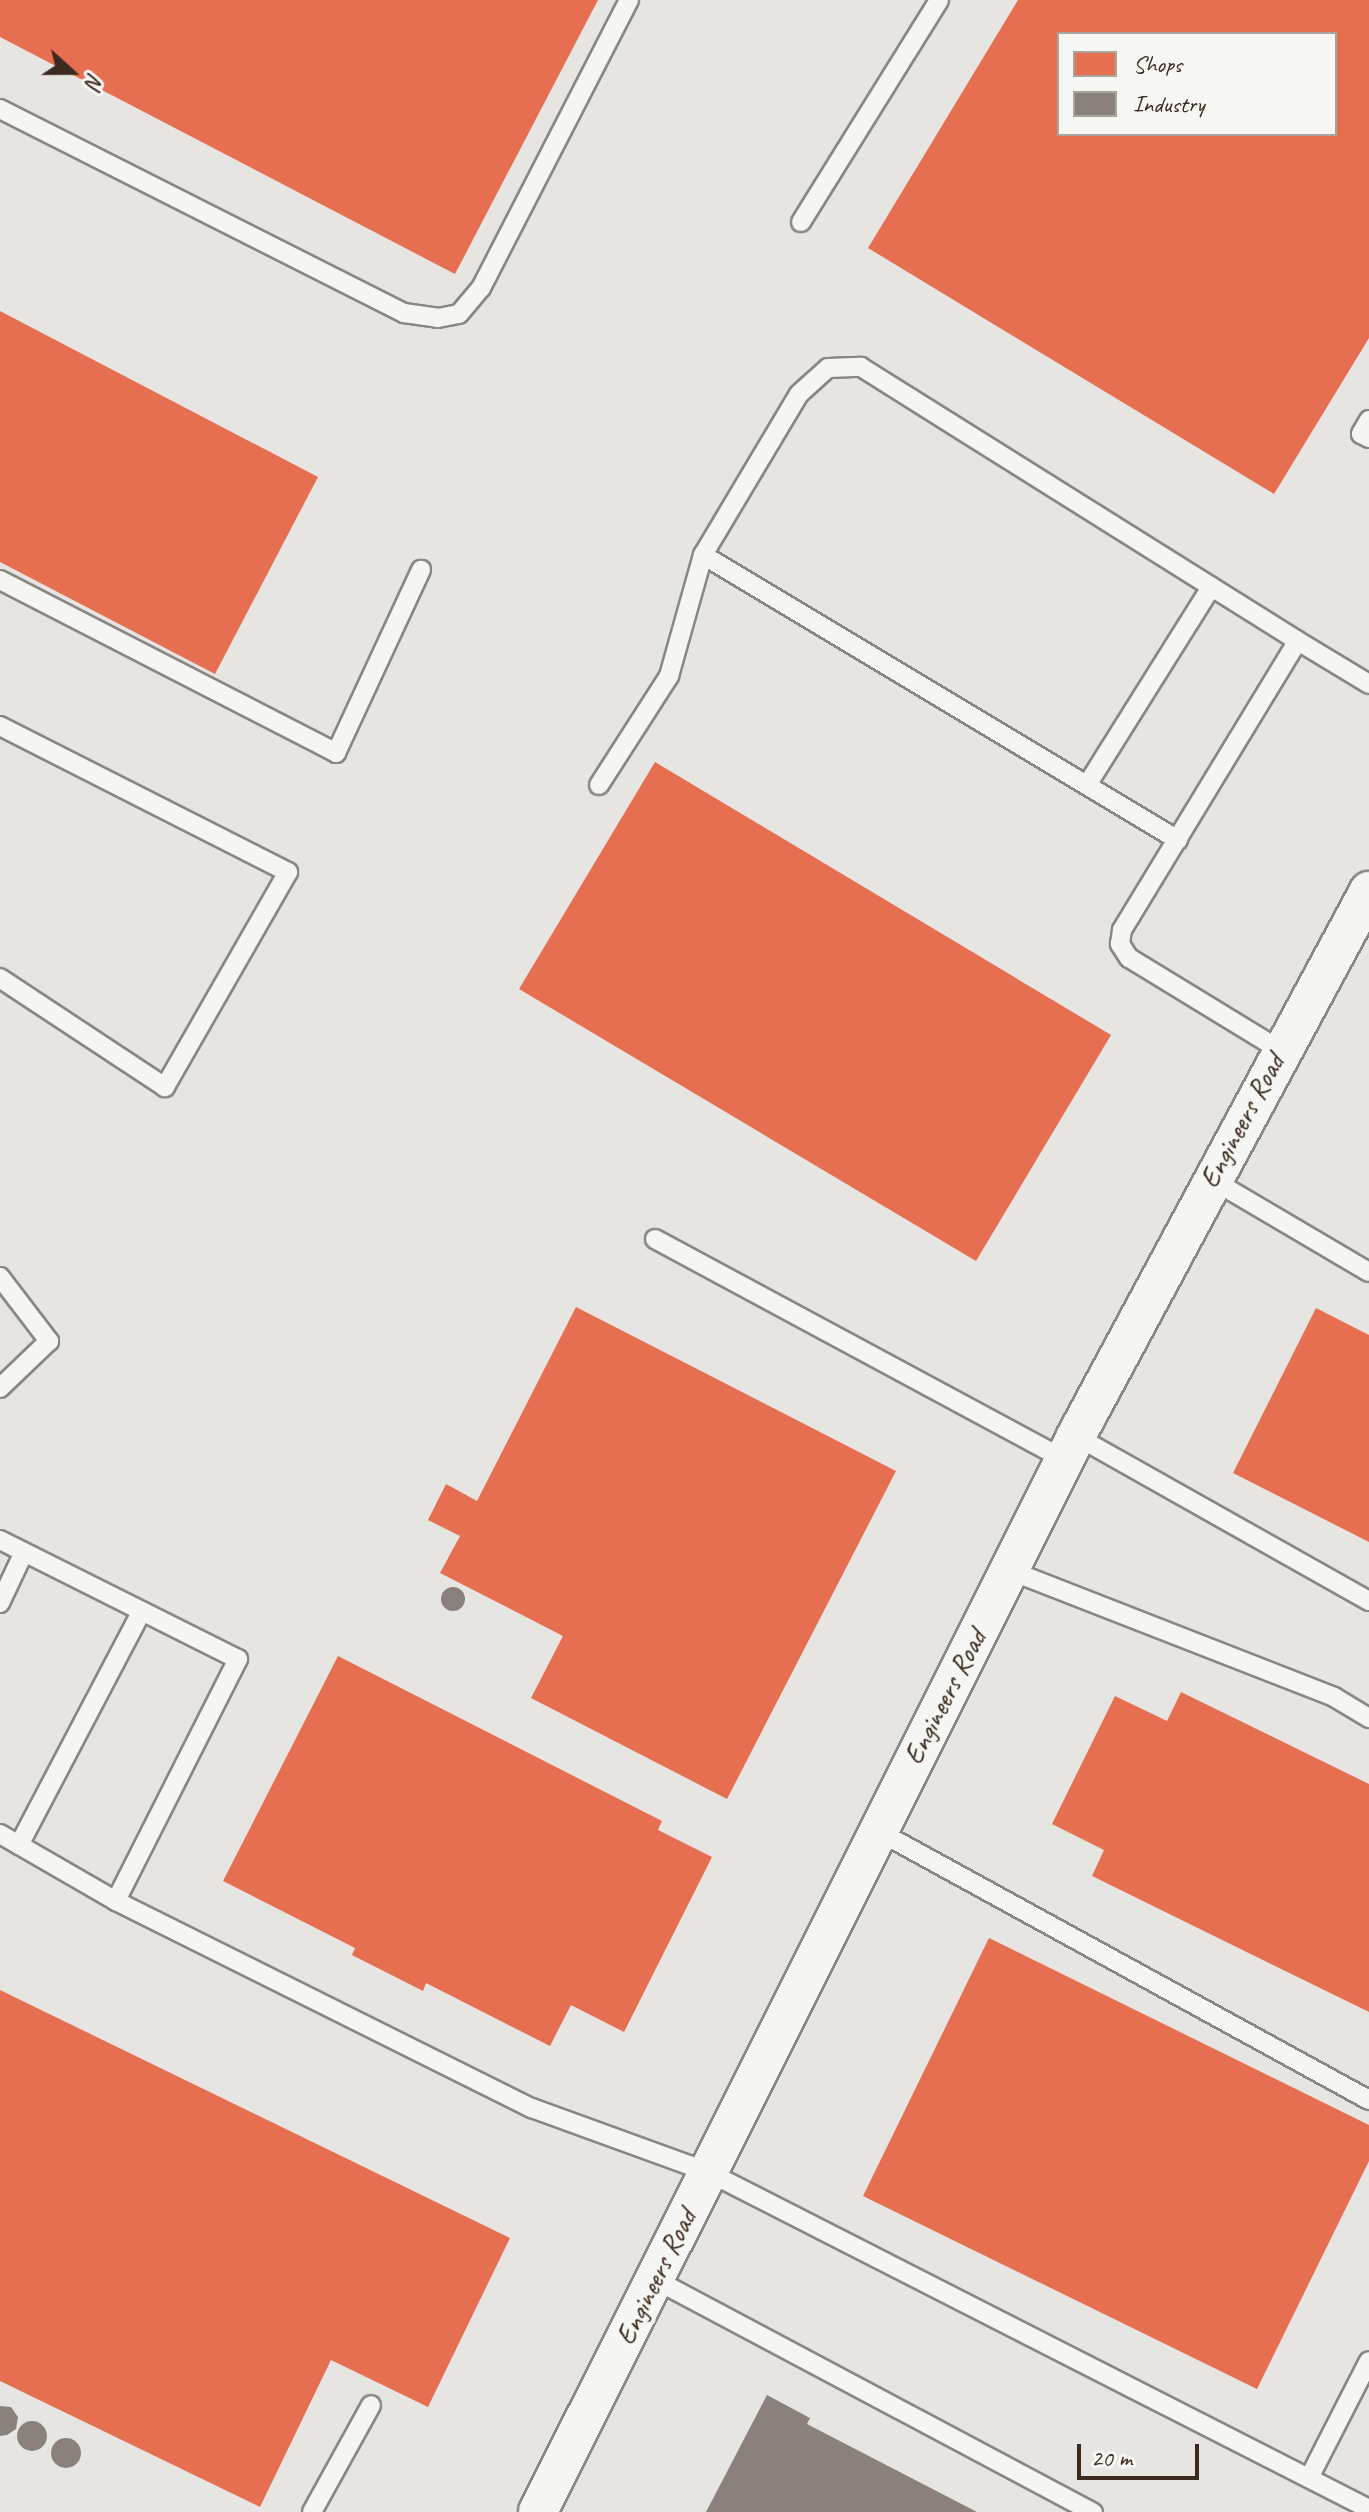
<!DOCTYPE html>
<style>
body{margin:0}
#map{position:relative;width:1369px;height:2512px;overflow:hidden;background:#f5f5f3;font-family:Caveat,sans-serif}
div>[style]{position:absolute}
.built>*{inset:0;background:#e7e5e2}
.shops>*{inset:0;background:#e76f51}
.industry>*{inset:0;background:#8a817c}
.round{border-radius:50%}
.roads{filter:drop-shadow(2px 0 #8a8683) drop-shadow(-2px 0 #8a8683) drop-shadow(0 2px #8a8683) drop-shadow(0 -2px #8a8683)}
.lane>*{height:18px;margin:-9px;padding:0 9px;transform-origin:9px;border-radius:9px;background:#f5f5f3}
.street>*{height:38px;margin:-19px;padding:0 19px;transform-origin:19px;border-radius:19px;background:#f5f5f3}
span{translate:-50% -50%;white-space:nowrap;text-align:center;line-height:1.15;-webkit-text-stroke:8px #f6f6f2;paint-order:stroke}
.street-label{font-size:28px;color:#3b2a1e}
.legend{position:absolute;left:1057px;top:32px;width:280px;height:104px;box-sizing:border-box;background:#f6f6f2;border:2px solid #aba49d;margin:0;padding:10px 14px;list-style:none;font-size:24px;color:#3b2a1e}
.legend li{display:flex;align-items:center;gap:16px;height:40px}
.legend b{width:40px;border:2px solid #aba49d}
.north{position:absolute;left:32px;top:32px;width:80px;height:80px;-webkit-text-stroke:6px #f6f6f2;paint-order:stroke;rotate:111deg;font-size:22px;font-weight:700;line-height:32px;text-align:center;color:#3b2a1e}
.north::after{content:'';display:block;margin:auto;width:28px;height:36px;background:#3b2a1e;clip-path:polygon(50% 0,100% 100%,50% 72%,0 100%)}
.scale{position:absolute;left:1077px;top:2444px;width:122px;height:36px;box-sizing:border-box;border:4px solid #3b2a1e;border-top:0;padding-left:10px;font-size:24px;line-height:28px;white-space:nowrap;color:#3b2a1e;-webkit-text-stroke:6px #f6f6f2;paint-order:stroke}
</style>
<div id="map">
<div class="built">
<i style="clip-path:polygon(evenodd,0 0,1369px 0,1369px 2512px,0 2512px,0 0,1059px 34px,1335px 34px,1335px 134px,1059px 134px,1059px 34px)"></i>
</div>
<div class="shops">
<i style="clip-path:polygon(0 0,598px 0,455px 274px,0 37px)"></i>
<i style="clip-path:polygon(evenodd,1018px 0,1369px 0,1369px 338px,1274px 494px,868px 248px,1018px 0,1059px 34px,1335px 34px,1335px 134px,1059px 134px,1059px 34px)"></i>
<i style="clip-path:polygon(0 311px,318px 477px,215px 674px,0 562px)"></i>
<i style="clip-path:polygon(655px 762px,1111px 1035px,976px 1261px,519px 989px)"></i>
<i style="clip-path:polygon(576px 1307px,896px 1471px,727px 1799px,531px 1698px,563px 1636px,440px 1573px,460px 1536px,428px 1520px,446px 1484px,477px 1501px)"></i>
<i style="clip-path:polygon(1316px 1308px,1369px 1335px,1369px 1542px,1233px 1473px)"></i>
<i style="clip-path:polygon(338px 1656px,662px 1821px,658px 1830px,712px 1857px,624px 2032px,571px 2005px,550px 2046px,426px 1983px,423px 1991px,352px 1955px,355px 1948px,223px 1881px)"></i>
<i style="clip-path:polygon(1181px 1692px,1369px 1784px,1369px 2012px,1092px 1876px,1104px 1850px,1052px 1824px,1115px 1696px,1167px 1721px)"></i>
<i style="clip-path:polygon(989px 1938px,1369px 2125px,1369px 2161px,1257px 2389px,863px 2196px)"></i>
<i style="clip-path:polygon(0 1990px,510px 2238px,428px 2407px,331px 2360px,260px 2507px,0 2381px)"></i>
</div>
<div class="industry">
<i class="round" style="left:441px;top:1587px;width:24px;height:24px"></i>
<i style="clip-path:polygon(767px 2395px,810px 2418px,807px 2424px,977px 2512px,706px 2512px)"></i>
<i style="clip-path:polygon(0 2406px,11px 2407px,18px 2417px,16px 2429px,7px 2435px,0 2436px)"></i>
<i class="round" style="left:17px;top:2421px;width:30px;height:30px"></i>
<i class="round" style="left:51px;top:2438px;width:30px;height:30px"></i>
</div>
<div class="roads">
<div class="lane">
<i style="left:0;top:109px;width:453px;rotate:26.8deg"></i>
<i style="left:404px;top:313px;width:34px;rotate:8deg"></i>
<i style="left:438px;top:318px;width:21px;rotate:-11deg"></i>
<i style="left:459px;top:314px;width:34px;rotate:-50deg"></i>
<i style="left:481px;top:288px;width:324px;rotate:-62.8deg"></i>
<i style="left:801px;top:222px;width:261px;rotate:-58.1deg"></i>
<i style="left:1369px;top:420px;width:16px;rotate:120deg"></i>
<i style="left:1361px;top:434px;width:9px;rotate:27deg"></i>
<i style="left:703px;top:555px;width:554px;rotate:30.96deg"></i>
<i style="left:0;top:580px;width:378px;rotate:27.2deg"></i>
<i style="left:336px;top:753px;width:202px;rotate:-65.1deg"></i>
<i style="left:0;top:726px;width:323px;rotate:26.9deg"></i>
<i style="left:288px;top:872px;width:248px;rotate:119.8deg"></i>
<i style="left:165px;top:1087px;width:198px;rotate:-146.6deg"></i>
<i style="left:599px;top:785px;width:130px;rotate:-57.3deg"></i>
<i style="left:669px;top:676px;width:126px;rotate:-74.3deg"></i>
<i style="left:703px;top:555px;width:187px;rotate:-59.2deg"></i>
<i style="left:799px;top:394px;width:39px;rotate:-42deg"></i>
<i style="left:828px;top:368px;width:33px;rotate:-2deg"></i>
<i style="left:861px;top:367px;width:516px;rotate:32.09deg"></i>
<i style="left:1087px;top:785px;width:234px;rotate:-57.9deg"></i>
<i style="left:1280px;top:1050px;width:177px;rotate:-148.6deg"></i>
<i style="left:1129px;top:958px;width:17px;rotate:-123deg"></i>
<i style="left:1120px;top:944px;width:14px;rotate:-82deg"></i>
<i style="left:1122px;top:930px;width:338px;rotate:-58.7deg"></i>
<i style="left:1298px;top:641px;width:83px;rotate:31.2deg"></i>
<i style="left:1211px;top:1179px;width:183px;rotate:30.5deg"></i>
<i style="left:655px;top:1239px;width:464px;rotate:28.3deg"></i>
<i style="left:0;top:1277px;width:81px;rotate:52.6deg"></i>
<i style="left:49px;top:1341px;width:68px;rotate:136.2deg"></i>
<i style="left:1076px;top:1436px;width:336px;rotate:29.4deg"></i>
<i style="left:0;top:1540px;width:266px;rotate:26.6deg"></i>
<i style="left:238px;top:1659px;width:271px;rotate:116.8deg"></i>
<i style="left:116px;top:1901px;width:465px;rotate:26.5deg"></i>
<i style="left:532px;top:2108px;width:187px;rotate:20deg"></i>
<i style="left:708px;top:2172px;width:742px;rotate:27.01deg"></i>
<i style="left:1009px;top:1570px;width:349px;rotate:21.3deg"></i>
<i style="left:1334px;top:1697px;width:41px;rotate:31deg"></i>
<i style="left:0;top:1603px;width:56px;rotate:-64.8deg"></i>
<i style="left:878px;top:1831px;width:560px;rotate:28.72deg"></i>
<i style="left:0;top:1834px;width:134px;rotate:30deg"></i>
<i style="left:19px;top:1845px;width:264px;rotate:-62.3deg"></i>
<i style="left:654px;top:2279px;width:497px;rotate:28deg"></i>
<i style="left:1309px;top:2478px;width:131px;rotate:-62.9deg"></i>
<i style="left:312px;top:2512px;width:122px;rotate:-61.1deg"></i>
</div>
<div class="street">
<i style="left:538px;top:2512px;width:1203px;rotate:-63.43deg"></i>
<i style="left:1076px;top:1436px;width:619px;rotate:-61.74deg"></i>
</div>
</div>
<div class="street-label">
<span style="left:1242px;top:1121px;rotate:-62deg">Engineers Road</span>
<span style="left:945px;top:1697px;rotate:-63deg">Engineers Road</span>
<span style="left:656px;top:2277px;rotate:-64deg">Engineers Road</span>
</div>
<ul class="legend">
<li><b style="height:22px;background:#e76f51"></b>Shops</li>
<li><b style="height:22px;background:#8a817c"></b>Industry</li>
</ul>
<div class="north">N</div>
<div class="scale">20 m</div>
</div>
